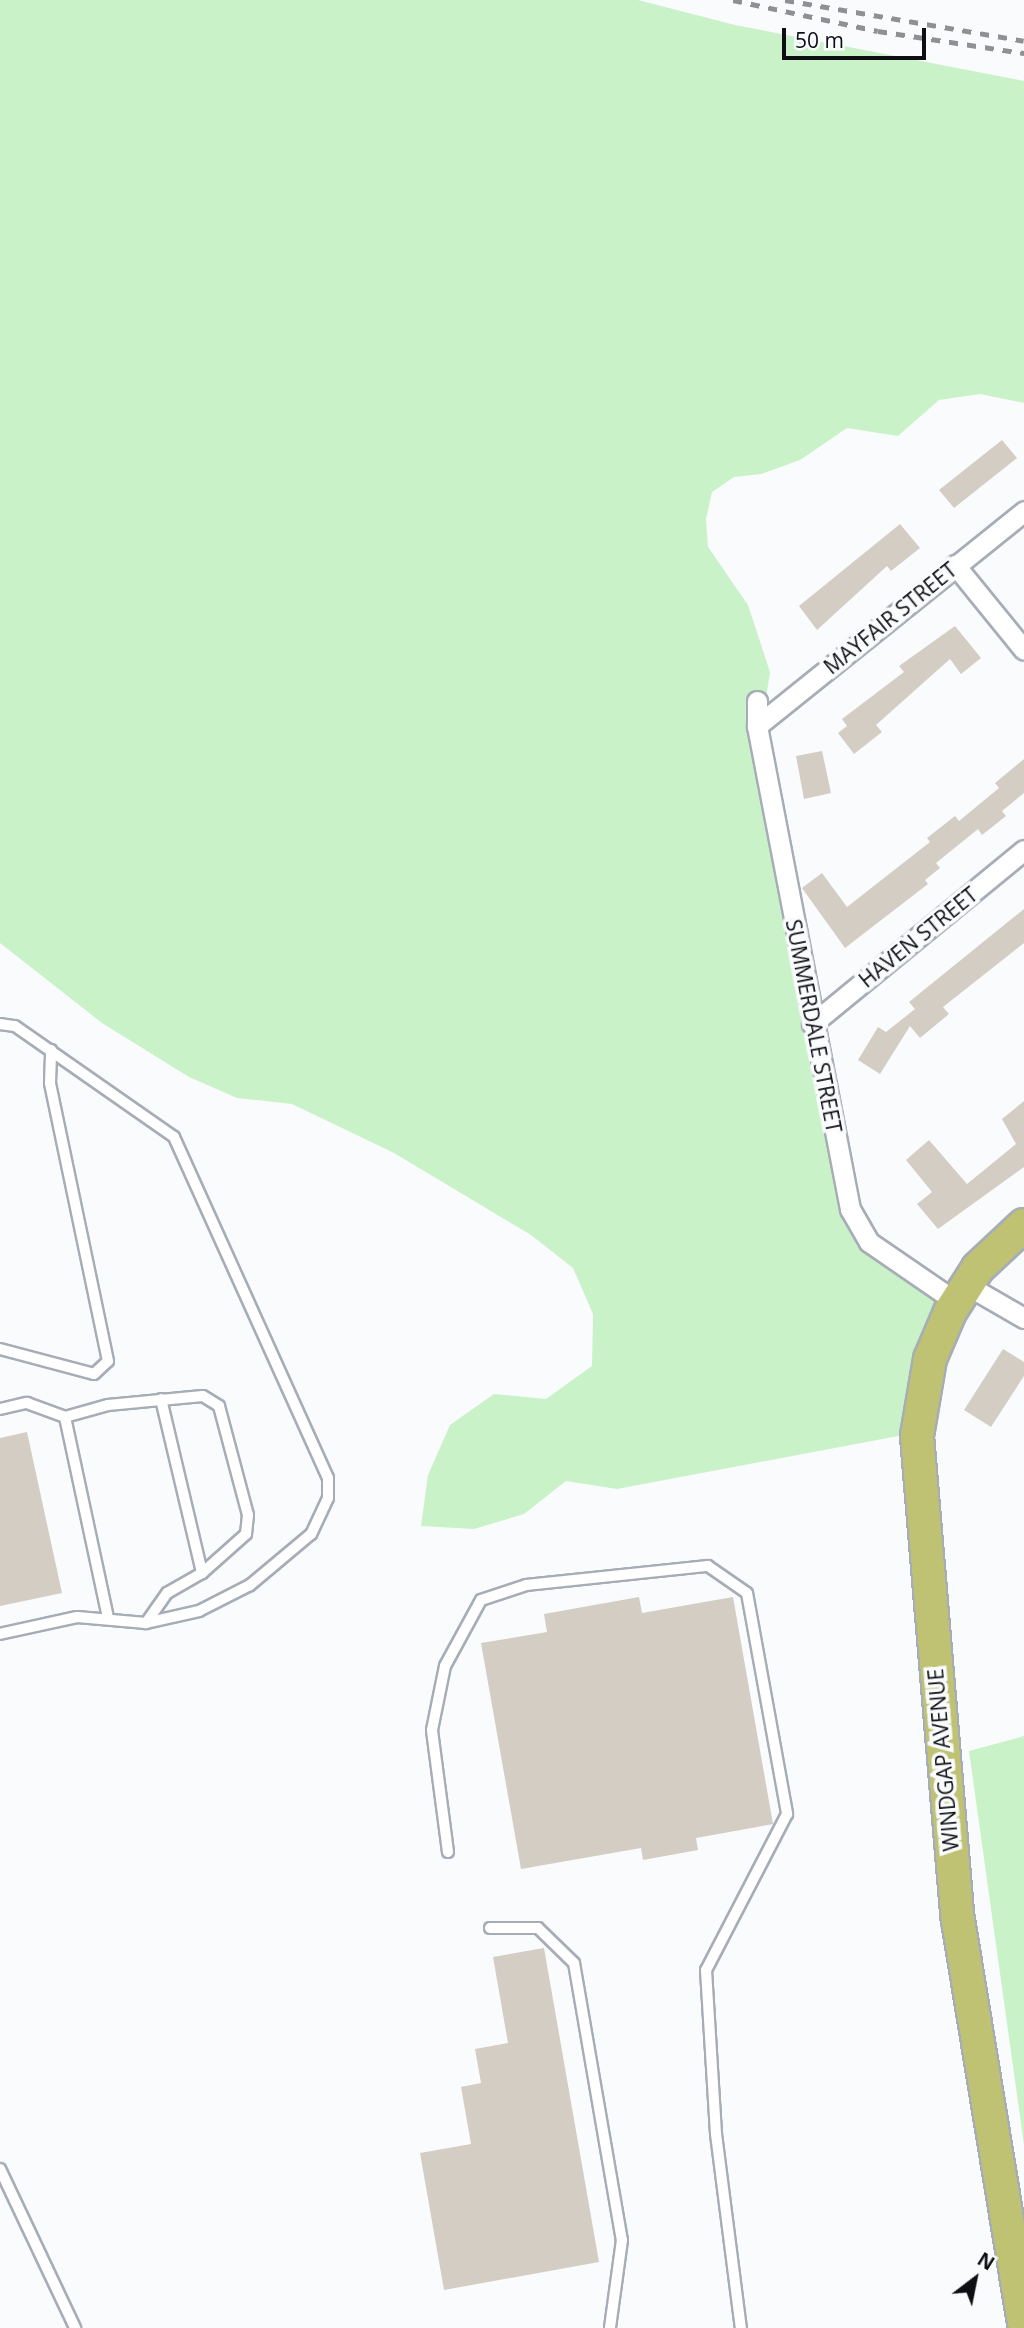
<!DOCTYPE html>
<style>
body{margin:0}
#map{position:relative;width:1024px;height:2328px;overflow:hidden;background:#fafbfd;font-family:"Open Sans",sans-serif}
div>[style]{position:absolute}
.green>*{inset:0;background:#caf2c8}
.building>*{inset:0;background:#d4cdc4}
.roads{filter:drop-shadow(2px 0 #a7adb6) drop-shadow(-2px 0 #a7adb6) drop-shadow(0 2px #a7adb6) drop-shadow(0 -2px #a7adb6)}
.lane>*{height:10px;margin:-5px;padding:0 5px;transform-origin:5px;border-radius:5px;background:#fff}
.street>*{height:19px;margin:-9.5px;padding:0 9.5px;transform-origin:9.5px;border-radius:9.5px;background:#fff}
.primary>*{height:32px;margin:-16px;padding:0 16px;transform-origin:16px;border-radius:16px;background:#bec272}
.rail>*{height:5px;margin-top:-2.5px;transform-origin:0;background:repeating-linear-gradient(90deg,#8f9093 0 9px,transparent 0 18px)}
span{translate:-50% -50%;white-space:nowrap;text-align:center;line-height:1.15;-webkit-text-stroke:7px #fafbfd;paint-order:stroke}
.street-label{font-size:21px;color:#0d0f12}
.north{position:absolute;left:940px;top:2244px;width:70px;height:70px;-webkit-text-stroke:5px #fafbfd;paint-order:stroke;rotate:32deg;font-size:19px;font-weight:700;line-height:28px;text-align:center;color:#0d0f12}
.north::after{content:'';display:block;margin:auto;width:24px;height:32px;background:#0d0f12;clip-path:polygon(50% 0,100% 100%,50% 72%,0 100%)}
.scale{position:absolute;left:782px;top:28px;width:144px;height:32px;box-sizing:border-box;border:4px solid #0d0f12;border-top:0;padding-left:9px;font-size:21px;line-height:24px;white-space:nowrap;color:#0d0f12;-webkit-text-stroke:5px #fafbfd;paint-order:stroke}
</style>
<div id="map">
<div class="green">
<i style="clip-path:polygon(0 0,638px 0,735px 25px,1024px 81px,1024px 403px,980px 394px,939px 400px,898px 436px,847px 428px,800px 460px,761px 474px,734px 477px,712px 492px,706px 519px,708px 547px,748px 605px,770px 672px,766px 698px,749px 719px,843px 1207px,946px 1304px,909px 1434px,617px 1489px,566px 1481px,524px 1514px,474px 1529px,421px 1526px,428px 1475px,450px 1425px,494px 1394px,546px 1399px,592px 1366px,593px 1314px,573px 1268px,531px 1235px,394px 1153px,292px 1104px,237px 1098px,189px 1077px,102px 1023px,0 943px)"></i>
<i style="clip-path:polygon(1024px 1736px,1024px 2145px,969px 1751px)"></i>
</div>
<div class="building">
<i style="clip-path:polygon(1002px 440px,1017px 458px,954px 508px,939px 490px)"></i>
<i style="clip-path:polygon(900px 524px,920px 548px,891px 571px,887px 566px,817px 630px,799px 606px)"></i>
<i style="clip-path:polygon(955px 626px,981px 658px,961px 674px,950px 659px,876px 725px,882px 732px,854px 754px,838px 733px,847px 726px,842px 719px,904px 672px,899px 666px)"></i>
<i style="clip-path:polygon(822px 751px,831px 793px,804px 799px,796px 756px)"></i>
<i style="clip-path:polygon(1024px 759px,1024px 793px,1002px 811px,1006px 816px,982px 835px,978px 829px,936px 863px,940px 868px,925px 880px,928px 884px,845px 948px,802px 888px,822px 873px,847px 907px,930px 842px,927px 838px,955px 816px,959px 821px,999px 788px,995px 783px)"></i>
<i style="clip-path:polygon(1024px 909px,1024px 943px,943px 1007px,949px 1014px,920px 1038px,910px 1026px,880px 1074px,858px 1060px,878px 1027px,886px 1032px,915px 1009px,909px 1002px)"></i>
<i style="clip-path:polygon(1024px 1101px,1024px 1167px,938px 1229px,917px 1204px,932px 1192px,906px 1160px,929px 1140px,967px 1184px,1016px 1144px,1002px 1119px)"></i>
<i style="clip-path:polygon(1003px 1349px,1024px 1362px,1024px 1376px,991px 1427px,964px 1410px)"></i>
<i style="clip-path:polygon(27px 1432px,62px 1593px,0 1606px,0 1438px)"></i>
<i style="clip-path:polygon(639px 1597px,642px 1613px,733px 1597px,773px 1824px,696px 1838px,698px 1850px,643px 1860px,641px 1848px,521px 1869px,481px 1643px,547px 1632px,544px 1614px)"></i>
<i style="clip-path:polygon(544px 1948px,599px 2262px,444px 2290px,420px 2153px,471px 2144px,461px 2087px,481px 2083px,475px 2049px,508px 2043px,493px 1957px)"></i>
</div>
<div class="roads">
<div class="lane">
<i style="left:0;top:1024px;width:15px;rotate:8deg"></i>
<i style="left:15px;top:1026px;width:194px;rotate:34.9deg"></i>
<i style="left:174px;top:1137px;width:374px;rotate:65.7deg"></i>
<i style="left:328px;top:1478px;width:20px;rotate:90deg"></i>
<i style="left:328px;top:1498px;width:40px;rotate:115deg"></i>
<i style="left:311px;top:1534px;width:80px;rotate:140.1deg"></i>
<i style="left:250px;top:1585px;width:57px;rotate:153deg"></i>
<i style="left:199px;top:1611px;width:54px;rotate:167.2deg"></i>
<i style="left:146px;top:1623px;width:69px;rotate:-175deg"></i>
<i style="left:77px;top:1617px;width:79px;rotate:167.6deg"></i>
<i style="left:0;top:1349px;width:97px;rotate:14.9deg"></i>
<i style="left:94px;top:1374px;width:19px;rotate:-43deg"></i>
<i style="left:108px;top:1361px;width:284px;rotate:-101.8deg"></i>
<i style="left:50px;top:1083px;width:33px;rotate:-88deg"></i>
<i style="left:161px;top:1399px;width:179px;rotate:76.7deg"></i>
<i style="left:0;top:1409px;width:28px;rotate:-13deg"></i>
<i style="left:27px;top:1403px;width:40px;rotate:20.2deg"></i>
<i style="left:65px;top:1417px;width:206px;rotate:77.9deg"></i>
<i style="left:65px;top:1417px;width:45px;rotate:-15.6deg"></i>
<i style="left:108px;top:1405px;width:95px;rotate:-5.4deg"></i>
<i style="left:203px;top:1396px;width:19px;rotate:32deg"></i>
<i style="left:219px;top:1406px;width:113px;rotate:75.1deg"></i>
<i style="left:248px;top:1515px;width:19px;rotate:96deg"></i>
<i style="left:246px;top:1534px;width:59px;rotate:138.4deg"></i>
<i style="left:202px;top:1573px;width:40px;rotate:150.3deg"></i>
<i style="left:167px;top:1593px;width:37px;rotate:125deg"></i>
<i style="left:448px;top:1852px;width:123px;rotate:-97.5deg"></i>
<i style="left:432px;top:1730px;width:65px;rotate:-78.5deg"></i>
<i style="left:445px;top:1666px;width:75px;rotate:-61.4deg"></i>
<i style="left:481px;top:1600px;width:47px;rotate:-18.4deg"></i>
<i style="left:526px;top:1585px;width:183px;rotate:-6deg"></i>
<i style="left:708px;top:1566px;width:47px;rotate:34.7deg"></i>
<i style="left:747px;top:1593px;width:225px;rotate:79.7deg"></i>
<i style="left:787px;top:1814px;width:176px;rotate:117.4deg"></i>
<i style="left:706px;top:1970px;width:164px;rotate:86.5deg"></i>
<i style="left:716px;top:2134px;width:196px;rotate:82.7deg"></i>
<i style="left:490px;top:1928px;width:48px"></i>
<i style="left:538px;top:1928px;width:50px;rotate:44.2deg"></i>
<i style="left:574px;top:1963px;width:281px;rotate:80.2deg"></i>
<i style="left:622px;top:2240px;width:89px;rotate:97.8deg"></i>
<i style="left:0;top:2169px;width:176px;rotate:64.7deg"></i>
</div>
<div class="street">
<i style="left:955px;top:565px;width:109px;rotate:50.9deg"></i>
<i style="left:757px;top:701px;width:25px;rotate:90deg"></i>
<i style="left:757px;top:726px;width:492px;rotate:79.1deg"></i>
<i style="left:850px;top:1209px;width:38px;rotate:60deg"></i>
<i style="left:869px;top:1242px;width:104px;rotate:34.5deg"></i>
<i style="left:757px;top:726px;width:343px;rotate:-38.8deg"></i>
<i style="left:812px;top:1024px;width:274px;rotate:-39.4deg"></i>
<i style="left:965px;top:1284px;width:68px;rotate:30deg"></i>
</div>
<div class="primary">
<i style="left:1024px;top:1225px;width:63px;rotate:136.9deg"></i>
<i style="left:978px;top:1268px;width:52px;rotate:122.5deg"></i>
<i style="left:950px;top:1312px;width:51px;rotate:113.1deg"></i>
<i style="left:930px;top:1359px;width:78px;rotate:99.6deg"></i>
<i style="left:917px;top:1436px;width:486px;rotate:85.2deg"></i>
<i style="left:958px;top:1920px;width:409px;rotate:80.7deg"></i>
</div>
</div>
<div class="rail">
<i style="left:733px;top:0;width:148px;rotate:12.1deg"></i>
<i style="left:878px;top:31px;width:148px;rotate:8.6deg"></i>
<i style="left:785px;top:0;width:242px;rotate:9.7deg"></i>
</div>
<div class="street-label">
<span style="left:890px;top:618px;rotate:-39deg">MAYFAIR STREET</span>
<span style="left:918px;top:937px;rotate:-39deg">HAVEN STREET</span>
<span style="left:814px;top:1026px;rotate:79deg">SUMMERDALE STREET</span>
<span style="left:943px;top:1760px;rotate:-95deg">WINDGAP AVENUE</span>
</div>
<div class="north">N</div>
<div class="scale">50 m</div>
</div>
